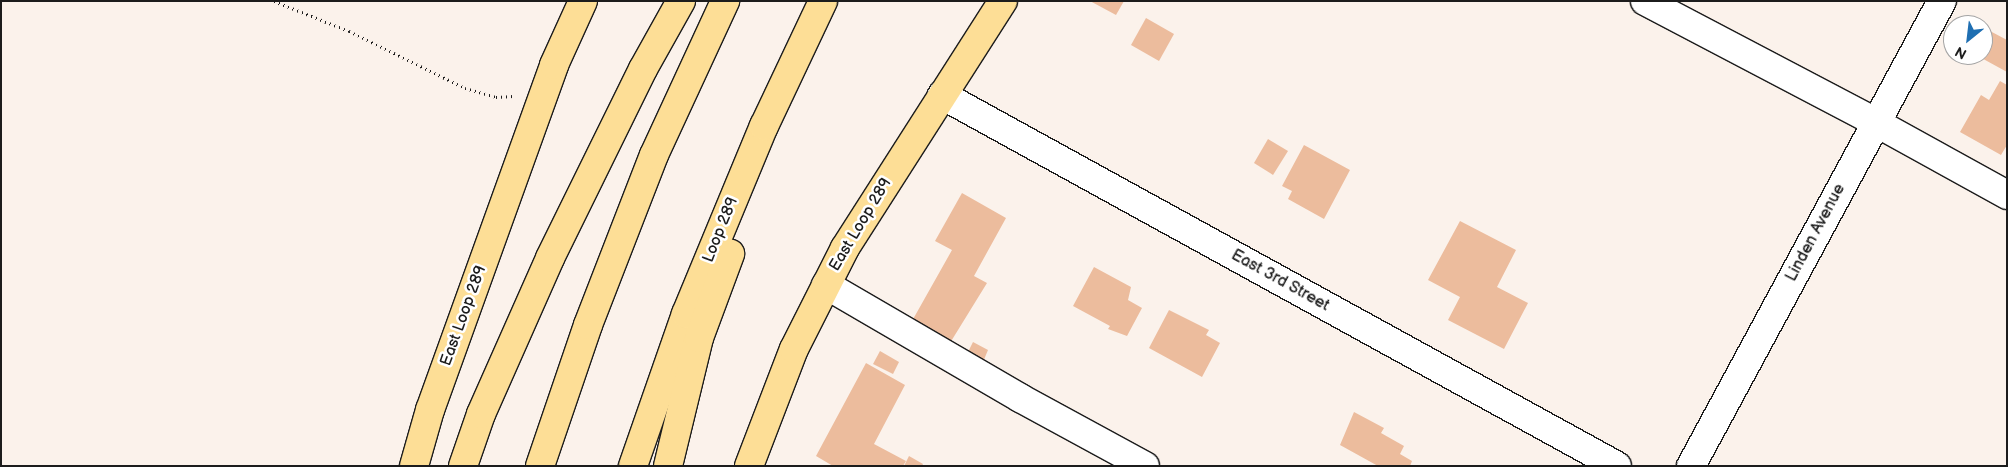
<!DOCTYPE html>
<style>
body{margin:0}
#map{position:relative;width:2008px;height:467px;overflow:hidden;background:#fbf2eb;font-family:"Balsamiq Sans",sans-serif}
div>[style]{position:absolute}
.building>*{inset:0;background:#ecbc9d}
.path>*{height:3px;margin-top:-1.5px;transform-origin:0;background:repeating-linear-gradient(90deg,#1c1c1c 0 1px,transparent 0 5px)}
.roads{filter:drop-shadow(1px 0 #1c1c1c) drop-shadow(-1px 0 #1c1c1c) drop-shadow(0 1px #1c1c1c) drop-shadow(0 -1px #1c1c1c)}
.minor>*{height:28px;margin:-14px;padding:0 14px;transform-origin:14px;border-radius:14px;background:#fff}
.major>*{height:28px;margin:-14px;padding:0 14px;transform-origin:14px;border-radius:14px;background:#fdde96}
.highway>*{height:28px;margin:-14px;padding:0 14px;transform-origin:14px;border-radius:14px;background:#fdde96}
span{translate:-50% -50%;white-space:nowrap;text-align:center;line-height:1.15;-webkit-text-stroke:5px #fff;paint-order:stroke}
.street-label{font-size:16px;color:#1c1c1c}
.frame{position:absolute;inset:0;border:2px solid #1c1c1c;pointer-events:none}
.north{position:absolute;left:1943px;top:15px;width:50px;height:50px;box-sizing:border-box;background:#fff;border:1px solid #a4a4a4;border-radius:50%;rotate:209deg;font-size:14px;font-weight:700;line-height:20px;text-align:center;color:#1c1c1c}
.north::after{content:'';display:block;margin:auto;width:18px;height:22px;background:#1f6fb2;clip-path:polygon(50% 0,100% 100%,50% 72%,0 100%)}
</style>
<div id="map">
<div class="building">
<i style="clip-path:polygon(1090px 1px,1124px 1px,1116px 15px)"></i>
<i style="clip-path:polygon(1146px 18px,1174px 34px,1159px 61px,1131px 45px)"></i>
<i style="clip-path:polygon(1990px 31px,2007px 40px,2007px 72px,1976px 55px,1983px 55px,1983px 45px)"></i>
<i style="clip-path:polygon(2000px 81px,2007px 85px,2007px 145px,2001px 155px,1960px 132px,1981px 95px,1989px 100px)"></i>
<i style="clip-path:polygon(1268px 139px,1288px 151px,1273px 175px,1254px 163px)"></i>
<i style="clip-path:polygon(1304px 145px,1350px 170px,1324px 219px,1288px 199px,1292px 191px,1282px 186px)"></i>
<i style="clip-path:polygon(962px 193px,1006px 218px,974px 276px,987px 283px,950px 343px,912px 321px,952px 250px,935px 241px)"></i>
<i style="clip-path:polygon(1460px 221px,1516px 250px,1497px 287px,1528px 303px,1504px 349px,1448px 320px,1460px 297px,1428px 280px)"></i>
<i style="clip-path:polygon(1094px 267px,1131px 287px,1128px 300px,1142px 308px,1127px 336px,1108px 329px,1110px 326px,1073px 306px)"></i>
<i style="clip-path:polygon(1169px 310px,1209px 330px,1206px 335px,1220px 343px,1202px 377px,1149px 348px)"></i>
<i style="clip-path:polygon(973px 342px,988px 350px,983px 362px,967px 354px)"></i>
<i style="clip-path:polygon(880px 351px,899px 362px,893px 374px,873px 364px)"></i>
<i style="clip-path:polygon(866px 363px,905px 385px,874px 444px,906px 461px,903px 466px,833px 466px,816px 456px)"></i>
<i style="clip-path:polygon(1354px 412px,1384px 428px,1381px 433px,1404px 446px,1400px 454px,1412px 461px,1410px 466px,1378px 466px,1340px 445px)"></i>
<i style="clip-path:polygon(909px 456px,923px 464px,922px 466px,904px 466px)"></i>
</div>
<div class="path">
<i style="left:274px;top:1px;width:81px;rotate:21.8deg"></i>
<i style="left:349px;top:31px;width:129px;rotate:26.2deg"></i>
<i style="left:465px;top:88px;width:32px;rotate:16deg"></i>
<i style="left:496px;top:97px;width:18px;rotate:-3deg"></i>
</div>
<div class="roads">
<div class="minor">
<i style="left:1645px;top:1px;width:260px;rotate:27.7deg"></i>
<i style="left:1875px;top:122px;width:151px;rotate:28.9deg"></i>
<i style="left:942px;top:95px;width:770px;rotate:28.79deg"></i>
<i style="left:826px;top:285px;width:225px;rotate:30.2deg"></i>
<i style="left:1020px;top:398px;width:142px;rotate:28.5deg"></i>
<i style="left:1691px;top:466px;width:528px;rotate:-61.64deg"></i>
</div>
<div class="major">
<i style="left:414px;top:466px;width:58px;rotate:-74.1deg"></i>
<i style="left:430px;top:410px;width:367px;rotate:-70.2deg"></i>
<i style="left:554px;top:65px;width:70px;rotate:-65.6deg"></i>
<i style="left:749px;top:466px;width:125px;rotate:-69deg"></i>
<i style="left:794px;top:349px;width:113px;rotate:-63.2deg"></i>
<i style="left:845px;top:248px;width:293px;rotate:-57.4deg"></i>
</div>
<div class="highway">
<i style="left:463px;top:466px;width:55px;rotate:-70.9deg"></i>
<i style="left:481px;top:414px;width:171px;rotate:-66.1deg"></i>
<i style="left:550px;top:258px;width:211px;rotate:-63.8deg"></i>
<i style="left:643px;top:69px;width:78px;rotate:-60.8deg"></i>
<i style="left:540px;top:466px;width:149px;rotate:-71.2deg"></i>
<i style="left:588px;top:325px;width:182px;rotate:-68.8deg"></i>
<i style="left:654px;top:155px;width:170px;rotate:-65.2deg"></i>
<i style="left:633px;top:466px;width:161px;rotate:-70.8deg"></i>
<i style="left:686px;top:314px;width:204px;rotate:-67.5deg"></i>
<i style="left:764px;top:126px;width:138px;rotate:-64.7deg"></i>
<i style="left:668px;top:466px;width:132px;rotate:-76.4deg"></i>
<i style="left:699px;top:338px;width:90px;rotate:-69.7deg"></i>
</div>
</div>
<div class="street-label">
<span style="left:861px;top:225px;rotate:-59deg">East Loop 289</span>
<span style="left:721px;top:230px;rotate:-68deg">Loop 289</span>
<span style="left:1816px;top:233px;rotate:-62deg">Linden Avenue</span>
<span style="left:1280px;top:281px;rotate:29deg">East 3rd Street</span>
<span style="left:464px;top:316px;rotate:-70deg">East Loop 289</span>
</div>
<div class="frame"></div>
<div class="north">N</div>
</div>
